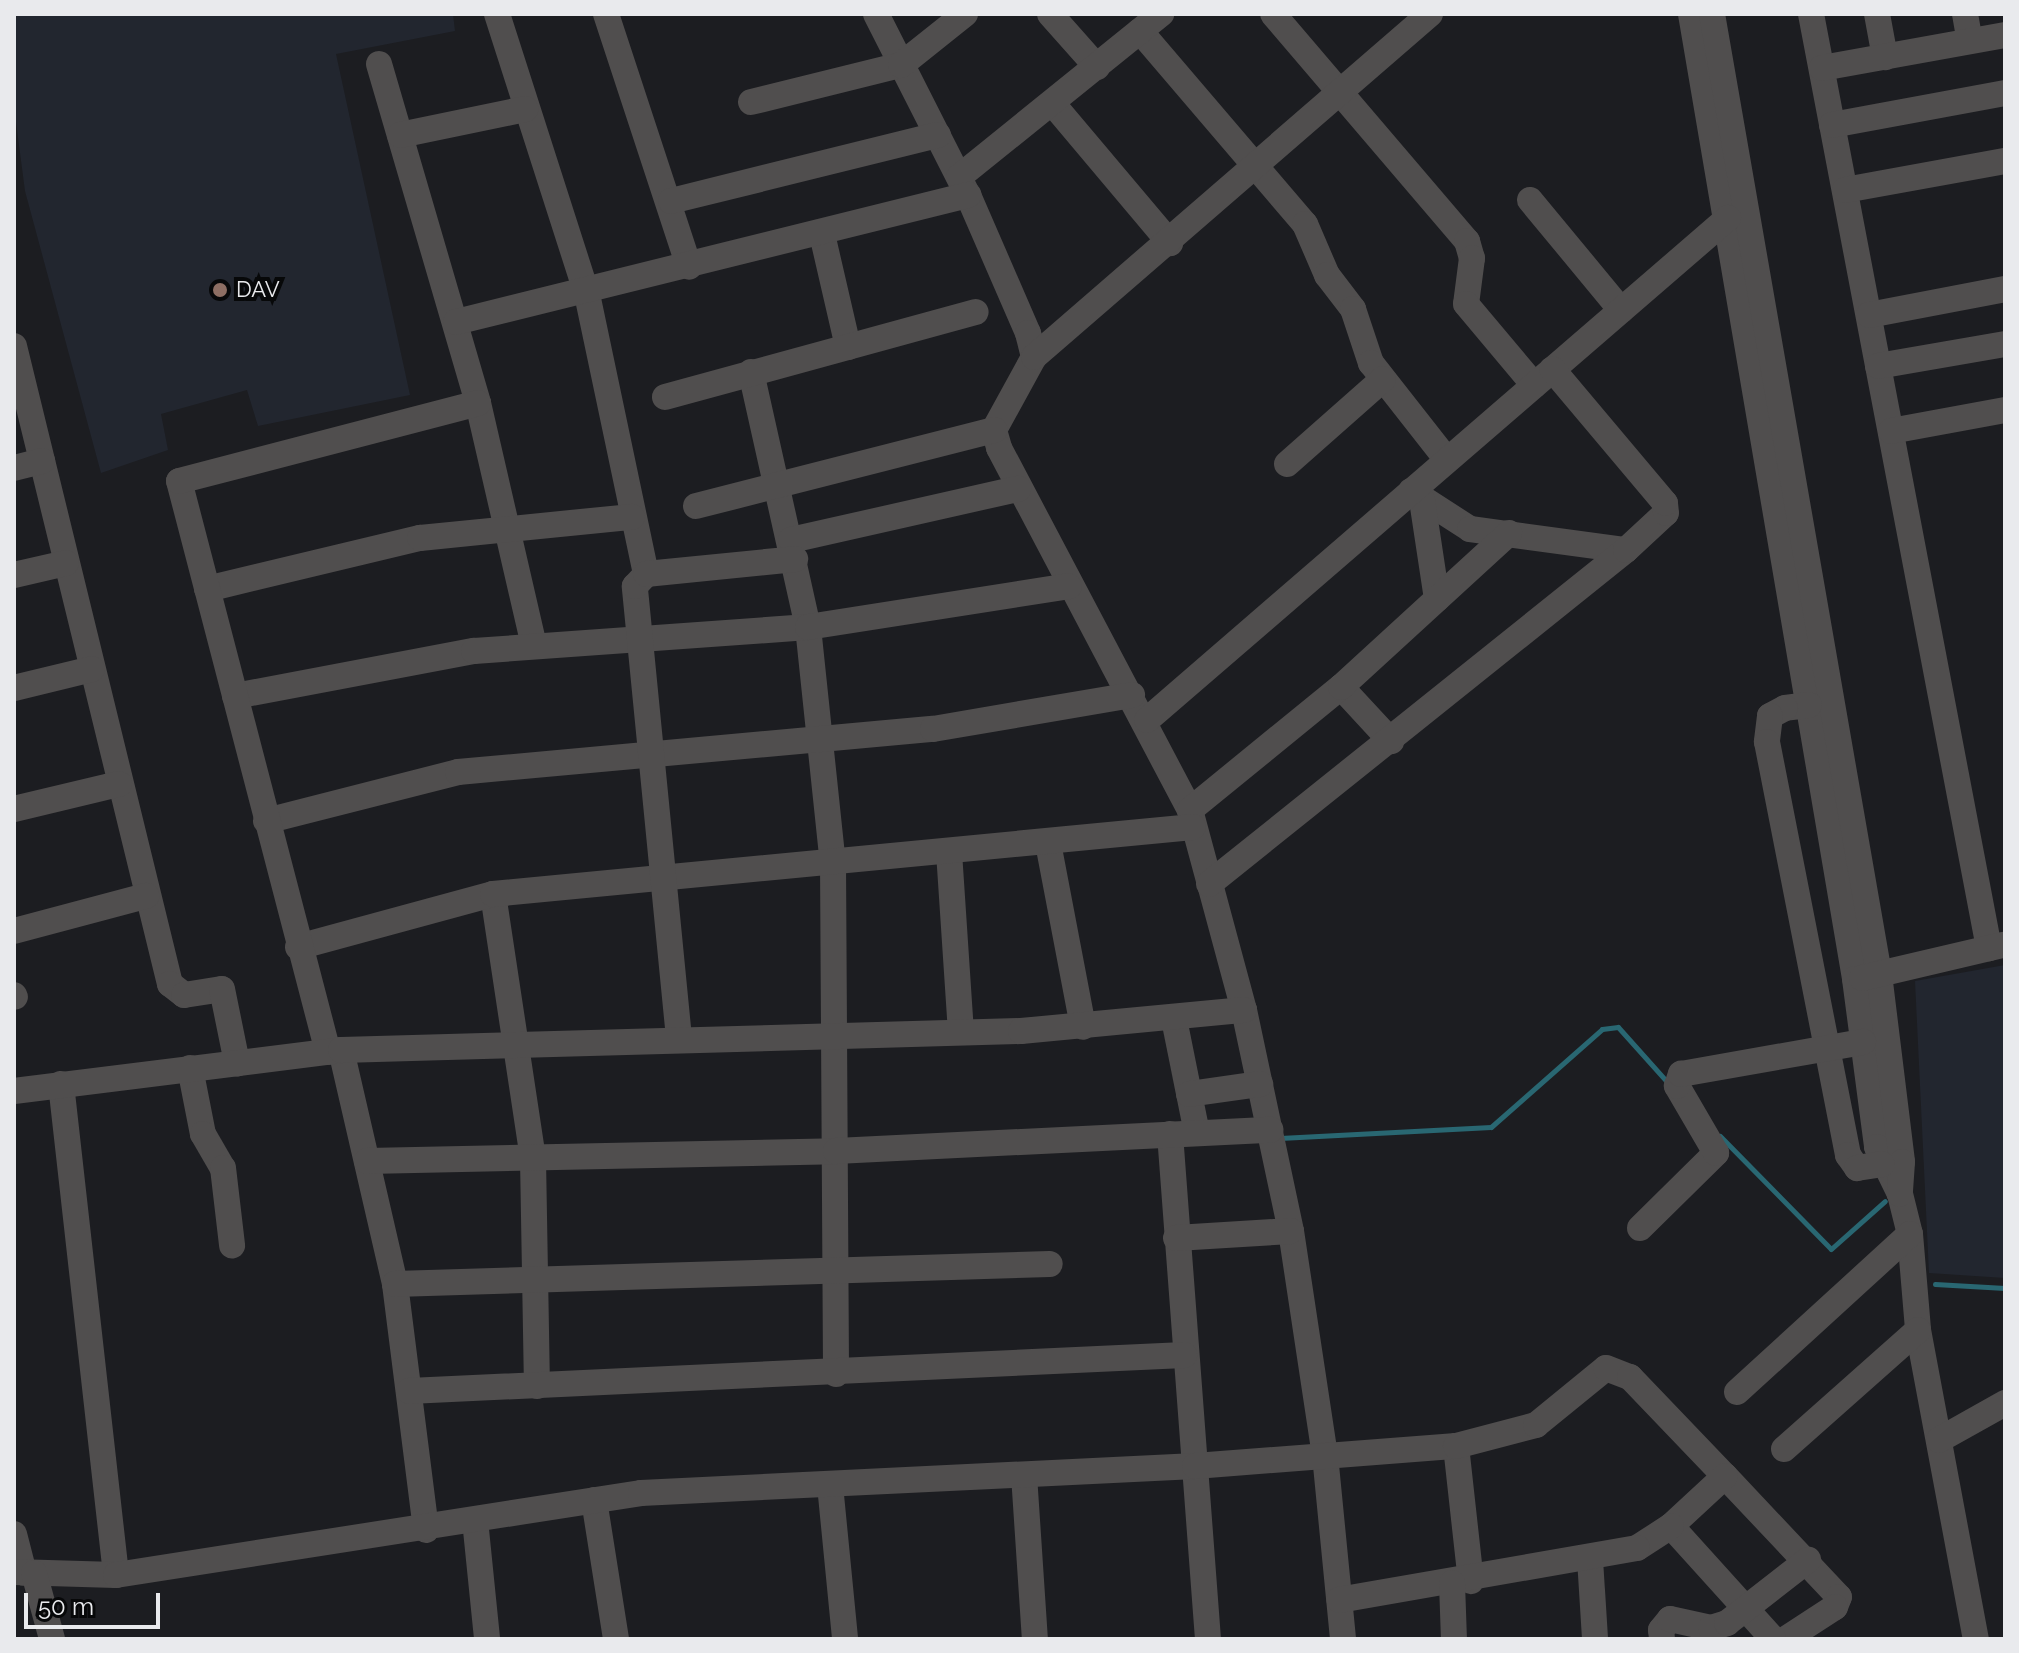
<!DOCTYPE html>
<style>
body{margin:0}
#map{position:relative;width:2019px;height:1653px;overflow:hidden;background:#1c1d21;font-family:Raleway,sans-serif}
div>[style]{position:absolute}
.built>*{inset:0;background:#22262f}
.stream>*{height:5px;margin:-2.5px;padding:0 2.5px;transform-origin:2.5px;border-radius:2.5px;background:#296772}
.minor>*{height:26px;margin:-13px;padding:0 13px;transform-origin:13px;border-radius:13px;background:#504e4e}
.dots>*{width:22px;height:22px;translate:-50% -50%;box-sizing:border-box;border:4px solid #070809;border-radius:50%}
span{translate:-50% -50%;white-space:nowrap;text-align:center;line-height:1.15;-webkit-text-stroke:8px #070809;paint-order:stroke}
.poi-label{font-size:22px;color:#e9eaed}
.left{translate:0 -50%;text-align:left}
.frame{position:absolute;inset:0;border:16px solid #e9eaed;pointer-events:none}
.scale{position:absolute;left:24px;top:1593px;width:136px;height:36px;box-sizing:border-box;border:4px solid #e9eaed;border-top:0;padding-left:10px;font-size:24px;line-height:28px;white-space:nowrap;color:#e9eaed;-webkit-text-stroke:6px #070809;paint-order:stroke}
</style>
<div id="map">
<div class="built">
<i style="clip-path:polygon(14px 14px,453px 14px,455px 31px,336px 54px,410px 395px,258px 426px,247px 390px,161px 414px,168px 450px,101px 473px,25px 191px,14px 107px)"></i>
<i style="clip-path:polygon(2005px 965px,2005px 1278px,1929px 1273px,1915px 981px)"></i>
</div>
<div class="stream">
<i style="left:1720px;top:1136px;width:158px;rotate:45.5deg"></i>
<i style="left:1831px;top:1249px;width:72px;rotate:-41.6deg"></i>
<i style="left:1280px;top:1138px;width:211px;rotate:-3deg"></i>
<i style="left:1491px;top:1127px;width:148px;rotate:-41.4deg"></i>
<i style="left:1602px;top:1029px;width:16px;rotate:-7deg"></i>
<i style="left:1618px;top:1027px;width:75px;rotate:48.2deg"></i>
<i style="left:1935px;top:1284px;width:70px;rotate:3.3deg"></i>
</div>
<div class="minor">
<i style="left:497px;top:14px;width:294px;rotate:72.2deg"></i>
<i style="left:587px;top:294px;width:286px;rotate:78.1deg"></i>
<i style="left:606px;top:14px;width:266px;rotate:71.8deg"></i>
<i style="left:876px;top:14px;width:203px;rotate:63.1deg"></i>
<i style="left:968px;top:195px;width:150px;rotate:66.5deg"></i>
<i style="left:1028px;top:333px;width:25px;rotate:76deg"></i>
<i style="left:1034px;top:357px;width:83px;rotate:118.7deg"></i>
<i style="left:994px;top:430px;width:19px;rotate:74deg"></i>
<i style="left:999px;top:448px;width:409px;rotate:62.2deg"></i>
<i style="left:1190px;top:810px;width:207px;rotate:74.9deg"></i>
<i style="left:1244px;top:1010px;width:226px;rotate:78deg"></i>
<i style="left:1291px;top:1231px;width:227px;rotate:81.4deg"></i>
<i style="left:1325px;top:1455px;width:185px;rotate:84.4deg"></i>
<i style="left:1050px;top:14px;width:71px;rotate:48.4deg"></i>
<i style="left:1273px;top:14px;width:299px;rotate:49.5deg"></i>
<i style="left:1467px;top:241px;width:18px;rotate:74deg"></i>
<i style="left:1472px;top:258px;width:46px;rotate:97.4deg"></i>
<i style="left:1466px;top:304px;width:106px;rotate:50deg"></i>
<i style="left:1691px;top:14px;width:979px;rotate:80.35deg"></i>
<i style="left:1855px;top:979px;width:169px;rotate:82.5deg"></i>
<i style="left:1877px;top:1147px;width:52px;rotate:63.9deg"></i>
<i style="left:1900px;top:1194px;width:41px;rotate:76deg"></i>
<i style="left:1910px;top:1234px;width:96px;rotate:85.2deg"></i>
<i style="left:1918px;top:1330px;width:314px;rotate:79.4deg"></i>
<i style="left:1712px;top:14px;width:974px;rotate:80.13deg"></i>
<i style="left:1879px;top:974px;width:189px;rotate:83deg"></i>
<i style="left:1902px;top:1162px;width:32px;rotate:94deg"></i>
<i style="left:1811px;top:14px;width:951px;rotate:79.21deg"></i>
<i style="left:1877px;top:14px;width:44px;rotate:79.5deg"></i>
<i style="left:1965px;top:14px;width:27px;rotate:80deg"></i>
<i style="left:1140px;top:31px;width:254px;rotate:49.5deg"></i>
<i style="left:1305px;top:224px;width:56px;rotate:66.7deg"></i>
<i style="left:1327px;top:275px;width:43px;rotate:52.6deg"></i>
<i style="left:1353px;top:309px;width:57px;rotate:71.6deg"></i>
<i style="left:1371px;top:363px;width:123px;rotate:51.9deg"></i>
<i style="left:379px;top:64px;width:353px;rotate:73.7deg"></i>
<i style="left:478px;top:403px;width:248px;rotate:77deg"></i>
<i style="left:1822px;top:68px;width:186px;rotate:-10.2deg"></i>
<i style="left:751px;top:102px;width:154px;rotate:-13.9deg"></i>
<i style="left:901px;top:65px;width:82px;rotate:-38.6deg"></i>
<i style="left:1053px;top:104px;width:182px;rotate:49.9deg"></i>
<i style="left:1832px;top:125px;width:176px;rotate:-10.5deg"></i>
<i style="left:400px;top:135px;width:128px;rotate:-11.7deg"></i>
<i style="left:959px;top:177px;width:260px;rotate:-38.9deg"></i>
<i style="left:1845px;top:190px;width:163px;rotate:-10.3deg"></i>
<i style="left:1530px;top:200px;width:143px;rotate:50.4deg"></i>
<i style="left:671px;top:201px;width:275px;rotate:-13.9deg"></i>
<i style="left:822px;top:234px;width:116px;rotate:77deg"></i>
<i style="left:1869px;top:315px;width:138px;rotate:-10.8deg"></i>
<i style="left:456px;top:322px;width:528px;rotate:-13.93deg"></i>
<i style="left:14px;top:346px;width:657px;rotate:76.26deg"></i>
<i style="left:170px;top:984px;width:18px;rotate:38deg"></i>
<i style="left:184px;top:995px;width:38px;rotate:-9deg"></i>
<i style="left:222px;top:989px;width:76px;rotate:78.5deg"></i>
<i style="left:1034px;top:357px;width:524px;rotate:-40.9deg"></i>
<i style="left:1878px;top:366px;width:129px;rotate:-9.8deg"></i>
<i style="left:751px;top:372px;width:261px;rotate:77.4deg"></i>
<i style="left:808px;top:627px;width:237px;rotate:84deg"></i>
<i style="left:833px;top:863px;width:511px;rotate:89.66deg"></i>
<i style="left:665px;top:397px;width:322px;rotate:-15.3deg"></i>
<i style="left:1891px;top:431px;width:116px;rotate:-10.4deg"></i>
<i style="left:1287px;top:464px;width:128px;rotate:-41.5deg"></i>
<i style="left:14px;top:468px;width:29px;rotate:-14deg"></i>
<i style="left:1411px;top:491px;width:70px;rotate:32.8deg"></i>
<i style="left:1470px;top:529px;width:157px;rotate:7.7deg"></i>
<i style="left:1422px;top:500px;width:100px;rotate:81.4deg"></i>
<i style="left:696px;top:506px;width:308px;rotate:-14.3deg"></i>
<i style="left:791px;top:540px;width:233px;rotate:-12.7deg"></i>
<i style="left:14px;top:575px;width:53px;rotate:-13deg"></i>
<i style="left:207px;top:589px;width:219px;rotate:-13.5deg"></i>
<i style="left:420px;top:538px;width:213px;rotate:-5.7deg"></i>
<i style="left:1341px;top:687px;width:74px;rotate:47.2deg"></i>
<i style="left:14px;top:688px;width:80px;rotate:-13.7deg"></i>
<i style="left:235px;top:696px;width:243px;rotate:-10.7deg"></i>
<i style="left:474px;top:651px;width:335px;rotate:-4.1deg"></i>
<i style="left:808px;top:627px;width:264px;rotate:-8.9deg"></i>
<i style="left:1809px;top:705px;width:24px;rotate:173deg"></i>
<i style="left:1785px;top:708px;width:17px;rotate:152deg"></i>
<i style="left:1770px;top:716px;width:26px;rotate:97deg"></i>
<i style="left:1767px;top:742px;width:421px;rotate:78.9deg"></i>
<i style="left:1848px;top:1155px;width:16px;rotate:55deg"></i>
<i style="left:1857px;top:1168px;width:25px;rotate:-9deg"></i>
<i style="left:1147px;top:720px;width:768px;rotate:-40.83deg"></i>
<i style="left:14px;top:809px;width:108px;rotate:-13.4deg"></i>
<i style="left:1190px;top:810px;width:195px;rotate:-39.2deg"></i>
<i style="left:1341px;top:687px;width:228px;rotate:-42.5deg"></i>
<i style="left:266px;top:821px;width:198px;rotate:-14.3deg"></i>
<i style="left:458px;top:772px;width:477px;rotate:-5.2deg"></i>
<i style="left:933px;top:729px;width:202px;rotate:-9.7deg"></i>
<i style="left:1048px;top:843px;width:187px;rotate:79.2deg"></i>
<i style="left:949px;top:852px;width:180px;rotate:86.2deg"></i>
<i style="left:1209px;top:884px;width:534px;rotate:-38.69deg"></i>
<i style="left:1626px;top:550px;width:54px;rotate:-42.8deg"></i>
<i style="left:1666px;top:513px;width:10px;rotate:-96deg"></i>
<i style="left:1665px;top:503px;width:175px;rotate:-130.1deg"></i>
<i style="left:493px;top:894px;width:268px;rotate:81.4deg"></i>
<i style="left:533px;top:1159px;width:227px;rotate:89deg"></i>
<i style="left:14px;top:931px;width:137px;rotate:-14.9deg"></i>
<i style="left:298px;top:947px;width:202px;rotate:-15.2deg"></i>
<i style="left:493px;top:894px;width:703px;rotate:-5.47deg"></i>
<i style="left:1862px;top:978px;width:145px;rotate:-13.2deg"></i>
<i style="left:14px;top:995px;width:2px;rotate:63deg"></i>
<i style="left:1174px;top:1019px;width:116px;rotate:78.6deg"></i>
<i style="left:679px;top:1038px;width:454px;rotate:-95.6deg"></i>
<i style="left:635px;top:586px;width:16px;rotate:-47deg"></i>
<i style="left:646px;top:574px;width:150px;rotate:-5.7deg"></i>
<i style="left:341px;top:1050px;width:240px;rotate:77deg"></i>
<i style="left:395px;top:1284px;width:248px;rotate:82.8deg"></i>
<i style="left:328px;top:1052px;width:590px;rotate:-104.62deg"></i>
<i style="left:179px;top:481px;width:309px;rotate:-14.6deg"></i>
<i style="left:190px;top:1068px;width:67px;rotate:78.9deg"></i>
<i style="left:203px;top:1134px;width:39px;rotate:60deg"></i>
<i style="left:223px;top:1168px;width:78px;rotate:83.3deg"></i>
<i style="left:61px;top:1084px;width:494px;rotate:83.6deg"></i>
<i style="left:14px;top:1091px;width:330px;rotate:-7.1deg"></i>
<i style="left:341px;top:1050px;width:680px;rotate:-1.6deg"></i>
<i style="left:1021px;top:1031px;width:224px;rotate:-5.4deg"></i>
<i style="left:1189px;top:1094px;width:72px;rotate:-8deg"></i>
<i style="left:1170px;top:1134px;width:506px;rotate:85.7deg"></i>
<i style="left:367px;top:1161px;width:469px;rotate:-1.2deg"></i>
<i style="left:836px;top:1151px;width:435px;rotate:-2.8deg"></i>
<i style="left:1640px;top:1228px;width:107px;rotate:-44.6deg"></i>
<i style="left:1716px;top:1153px;width:78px;rotate:-120.2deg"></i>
<i style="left:1677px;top:1086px;width:13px;rotate:-72deg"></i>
<i style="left:1681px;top:1074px;width:185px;rotate:-10deg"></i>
<i style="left:1176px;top:1238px;width:115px;rotate:-3.5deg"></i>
<i style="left:395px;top:1284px;width:655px;rotate:-1.75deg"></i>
<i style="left:409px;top:1391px;width:776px;rotate:-2.66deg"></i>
<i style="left:1737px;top:1392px;width:234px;rotate:-42.4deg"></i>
<i style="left:1939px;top:1440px;width:76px;rotate:-29.3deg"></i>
<i style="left:1456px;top:1446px;width:136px;rotate:83.7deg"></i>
<i style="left:1784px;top:1449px;width:179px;rotate:-41.6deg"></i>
<i style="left:1024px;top:1475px;width:164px;rotate:86.2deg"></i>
<i style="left:1725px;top:1476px;width:166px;rotate:46.7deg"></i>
<i style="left:1839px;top:1597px;width:11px;rotate:112deg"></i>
<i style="left:1835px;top:1607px;width:59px;rotate:146.9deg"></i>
<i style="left:830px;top:1485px;width:155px;rotate:84.4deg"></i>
<i style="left:594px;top:1500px;width:141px;rotate:81deg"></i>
<i style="left:475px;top:1520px;width:120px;rotate:84.2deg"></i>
<i style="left:1671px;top:1526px;width:152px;rotate:47.9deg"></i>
<i style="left:14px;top:1534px;width:40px;rotate:75.6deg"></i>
<i style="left:1590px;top:1559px;width:80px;rotate:86.4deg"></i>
<i style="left:14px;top:1572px;width:102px;rotate:1.7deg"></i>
<i style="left:116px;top:1575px;width:531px;rotate:-8.88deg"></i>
<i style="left:641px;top:1493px;width:555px;rotate:-2.79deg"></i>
<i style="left:1195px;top:1466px;width:262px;rotate:-4.4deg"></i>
<i style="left:1456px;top:1446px;width:83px;rotate:-14.7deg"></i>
<i style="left:1536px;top:1425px;width:90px;rotate:-39.2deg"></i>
<i style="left:1606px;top:1368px;width:26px;rotate:21deg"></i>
<i style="left:1630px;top:1377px;width:137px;rotate:46.2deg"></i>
<i style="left:1725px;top:1476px;width:74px;rotate:137.2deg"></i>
<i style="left:1671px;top:1526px;width:40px;rotate:147.1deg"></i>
<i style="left:1637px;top:1548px;width:302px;rotate:170.1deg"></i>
<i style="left:34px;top:1573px;width:68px;rotate:74.7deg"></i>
<i style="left:1452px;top:1583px;width:56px;rotate:88deg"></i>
<i style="left:1662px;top:1639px;width:9px;rotate:-96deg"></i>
<i style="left:1661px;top:1630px;width:14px;rotate:-51deg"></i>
<i style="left:1670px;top:1619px;width:42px;rotate:12.4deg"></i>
<i style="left:1711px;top:1628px;width:17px;rotate:-17deg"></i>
<i style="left:1727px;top:1623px;width:103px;rotate:-37.9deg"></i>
</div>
<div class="dots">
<i style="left:220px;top:290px;background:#8d6e63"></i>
</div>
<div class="poi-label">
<span class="left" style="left:236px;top:290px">DAV</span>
</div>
<div class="frame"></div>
<div class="scale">50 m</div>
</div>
